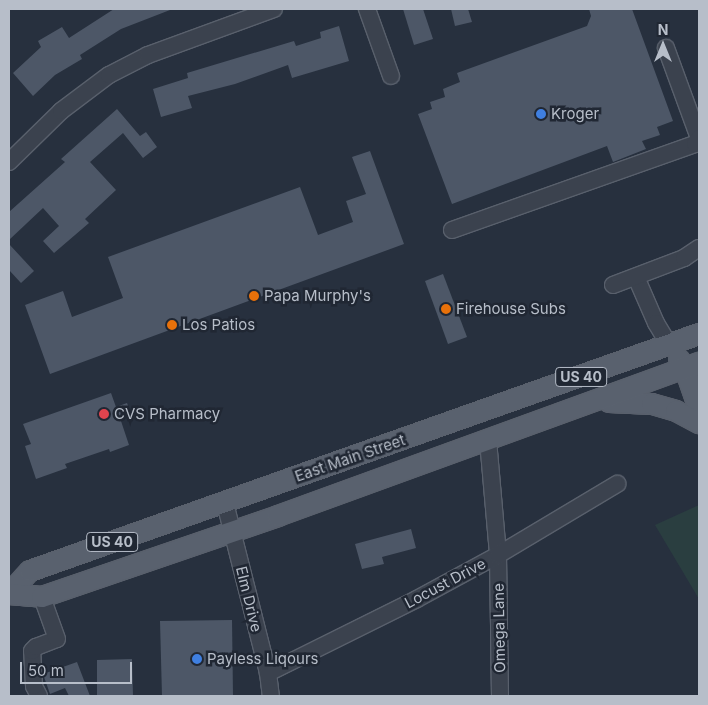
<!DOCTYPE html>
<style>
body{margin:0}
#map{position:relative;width:708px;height:705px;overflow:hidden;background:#27303e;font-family:Inter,sans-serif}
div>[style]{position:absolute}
.green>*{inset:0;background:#2a3e40}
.building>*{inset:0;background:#4d5767}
.roads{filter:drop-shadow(1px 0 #59606c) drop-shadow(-1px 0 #59606c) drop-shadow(0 1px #59606c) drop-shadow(0 -1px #59606c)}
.minor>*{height:16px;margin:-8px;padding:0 8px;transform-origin:8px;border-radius:8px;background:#3b424e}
.major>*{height:20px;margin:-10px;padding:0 10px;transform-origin:10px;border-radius:10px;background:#59616e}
.dots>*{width:14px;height:14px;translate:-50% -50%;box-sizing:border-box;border:2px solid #202733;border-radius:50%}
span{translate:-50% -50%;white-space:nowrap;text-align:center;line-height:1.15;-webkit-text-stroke:5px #202733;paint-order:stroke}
.shield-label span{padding:1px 4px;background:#202733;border:1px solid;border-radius:4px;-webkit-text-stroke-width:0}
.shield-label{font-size:14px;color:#b7bec9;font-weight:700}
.poi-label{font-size:15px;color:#b7bec9}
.left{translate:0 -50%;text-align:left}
.street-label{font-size:15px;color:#b7bec9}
.frame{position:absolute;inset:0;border:10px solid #b7bec9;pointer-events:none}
.north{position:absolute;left:638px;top:20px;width:50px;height:50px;-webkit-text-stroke:4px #202733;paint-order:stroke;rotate:0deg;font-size:14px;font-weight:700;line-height:20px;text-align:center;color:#b7bec9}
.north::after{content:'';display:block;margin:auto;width:18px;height:22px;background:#b7bec9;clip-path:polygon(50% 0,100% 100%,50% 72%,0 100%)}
.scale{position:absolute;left:20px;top:662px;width:112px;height:22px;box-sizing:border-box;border:2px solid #b7bec9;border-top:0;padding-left:6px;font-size:15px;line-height:18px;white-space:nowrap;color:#b7bec9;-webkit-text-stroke:4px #202733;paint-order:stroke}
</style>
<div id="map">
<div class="green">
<i style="clip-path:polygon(699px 505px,699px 599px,655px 525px)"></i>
</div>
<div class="building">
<i style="clip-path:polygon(114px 9px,170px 10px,121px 29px,80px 55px,82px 59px,55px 75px,33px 96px,13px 73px,41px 47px,38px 41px,62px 27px,69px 38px)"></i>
<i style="clip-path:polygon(403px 9px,423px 9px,433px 39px,414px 45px)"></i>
<i style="clip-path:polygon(451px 9px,468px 9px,472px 22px,455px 26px)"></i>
<i style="clip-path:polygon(589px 9px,632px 9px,673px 121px,657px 127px,660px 135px,642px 141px,646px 149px,613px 162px,607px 146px,452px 204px,418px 114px,432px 109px,430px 102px,445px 97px,443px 89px,460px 82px,457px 73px,587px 26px,591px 16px)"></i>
<i style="clip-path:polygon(339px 26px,349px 61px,292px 78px,288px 65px,235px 84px,188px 96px,192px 108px,161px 117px,153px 89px,188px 78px,187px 73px,294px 41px,296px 46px,321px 38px,320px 32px)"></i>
<i style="clip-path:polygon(117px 109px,140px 136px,146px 132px,157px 147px,143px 158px,123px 133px,90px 162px,116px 190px,85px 219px,89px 223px,54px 253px,43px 241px,59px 226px,43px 208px,9px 240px,9px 212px,65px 162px,61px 159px)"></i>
<i style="clip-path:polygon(370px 151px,404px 244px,50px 374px,25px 305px,63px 291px,72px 317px,123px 298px,108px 257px,300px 187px,318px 235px,353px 222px,346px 201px,366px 194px,352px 157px)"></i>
<i style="clip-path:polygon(9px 244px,34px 271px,21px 283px,9px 270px)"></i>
<i style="clip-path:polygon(443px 274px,467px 337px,448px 344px,425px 281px)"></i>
<i style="clip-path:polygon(111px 393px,116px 407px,127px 403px,131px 414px,120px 418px,129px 445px,110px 452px,109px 449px,65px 464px,67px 468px,36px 479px,25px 446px,31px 444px,23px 424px)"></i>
<i style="clip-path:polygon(411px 529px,416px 548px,382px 557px,384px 564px,362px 569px,355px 544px)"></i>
<i style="clip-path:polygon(232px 620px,233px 696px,162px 696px,160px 621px)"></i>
<i style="clip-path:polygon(132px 659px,133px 696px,97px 696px,97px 660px)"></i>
<i style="clip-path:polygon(77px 662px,90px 696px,69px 696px,65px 688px,50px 694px,43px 674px)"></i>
</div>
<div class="roads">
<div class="minor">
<i style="left:367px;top:9px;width:71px;rotate:70.3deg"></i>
<i style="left:666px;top:48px;width:96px;rotate:69.9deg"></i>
<i style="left:9px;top:162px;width:73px;rotate:-44.4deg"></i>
<i style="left:61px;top:111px;width:60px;rotate:-36.9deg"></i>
<i style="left:109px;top:75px;width:44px;rotate:-27.1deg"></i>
<i style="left:148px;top:55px;width:134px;rotate:-20.1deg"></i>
<i style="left:452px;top:230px;width:258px;rotate:-19.5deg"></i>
<i style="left:695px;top:144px;width:7px;rotate:-56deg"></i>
<i style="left:636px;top:277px;width:50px;rotate:66.5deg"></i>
<i style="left:656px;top:323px;width:26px;rotate:59deg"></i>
<i style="left:613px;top:285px;width:76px;rotate:-20.8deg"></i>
<i style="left:684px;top:258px;width:18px;rotate:-34deg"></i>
<i style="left:488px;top:440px;width:115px;rotate:85deg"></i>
<i style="left:498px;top:555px;width:141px;rotate:89.2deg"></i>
<i style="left:225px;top:503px;width:175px;rotate:75.8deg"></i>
<i style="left:268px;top:673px;width:23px;rotate:83deg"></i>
<i style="left:268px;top:673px;width:166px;rotate:-26.4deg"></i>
<i style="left:417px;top:599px;width:92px;rotate:-28.5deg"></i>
<i style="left:498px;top:555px;width:139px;rotate:-30.8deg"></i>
<i style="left:39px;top:696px;width:11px;rotate:-117deg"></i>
<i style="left:34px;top:686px;width:35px;rotate:-93deg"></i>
<i style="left:32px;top:651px;width:6px;rotate:-45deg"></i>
<i style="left:36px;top:647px;width:22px;rotate:-21deg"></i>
<i style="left:57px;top:639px;width:45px;rotate:-109.7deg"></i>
</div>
<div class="major">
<i style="left:679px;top:359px;width:12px;rotate:59deg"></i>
<i style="left:685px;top:369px;width:42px;rotate:70.7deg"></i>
<i style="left:609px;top:402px;width:43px;rotate:2.7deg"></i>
<i style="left:652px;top:404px;width:25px;rotate:16deg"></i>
<i style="left:676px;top:411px;width:26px;rotate:28deg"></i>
<i style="left:9px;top:594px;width:31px;rotate:-48deg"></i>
<i style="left:30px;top:571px;width:710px;rotate:-19.51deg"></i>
<i style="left:9px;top:594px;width:33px;rotate:5deg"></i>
<i style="left:42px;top:597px;width:250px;rotate:-18.9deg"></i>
<i style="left:278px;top:516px;width:448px;rotate:-20deg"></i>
</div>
</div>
<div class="dots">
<i style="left:541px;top:114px;background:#3f7fe0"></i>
<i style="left:254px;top:296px;background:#e8710a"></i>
<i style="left:446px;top:309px;background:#e8710a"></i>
<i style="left:172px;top:325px;background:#e8710a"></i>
<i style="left:104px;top:414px;background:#e0444e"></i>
<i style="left:197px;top:659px;background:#3f7fe0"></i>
</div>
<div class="shield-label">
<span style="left:581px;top:377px">US 40</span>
<span style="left:112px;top:542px">US 40</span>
</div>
<div class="poi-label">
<span class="left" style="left:551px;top:114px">Kroger</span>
<span class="left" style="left:264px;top:296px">Papa Murphy's</span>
<span class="left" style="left:456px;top:309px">Firehouse Subs</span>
<span class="left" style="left:182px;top:325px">Los Patios</span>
<span class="left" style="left:114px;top:414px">CVS Pharmacy</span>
<span class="left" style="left:207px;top:659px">Payless Liqours</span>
</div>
<div class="street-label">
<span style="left:350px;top:458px;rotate:-19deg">East Main Street</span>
<span style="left:445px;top:583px;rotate:-28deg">Locust Drive</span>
<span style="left:249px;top:599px;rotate:76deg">Elm Drive</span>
<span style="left:499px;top:628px;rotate:-91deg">Omega Lane</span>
</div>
<div class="frame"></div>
<div class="north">N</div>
<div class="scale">50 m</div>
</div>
